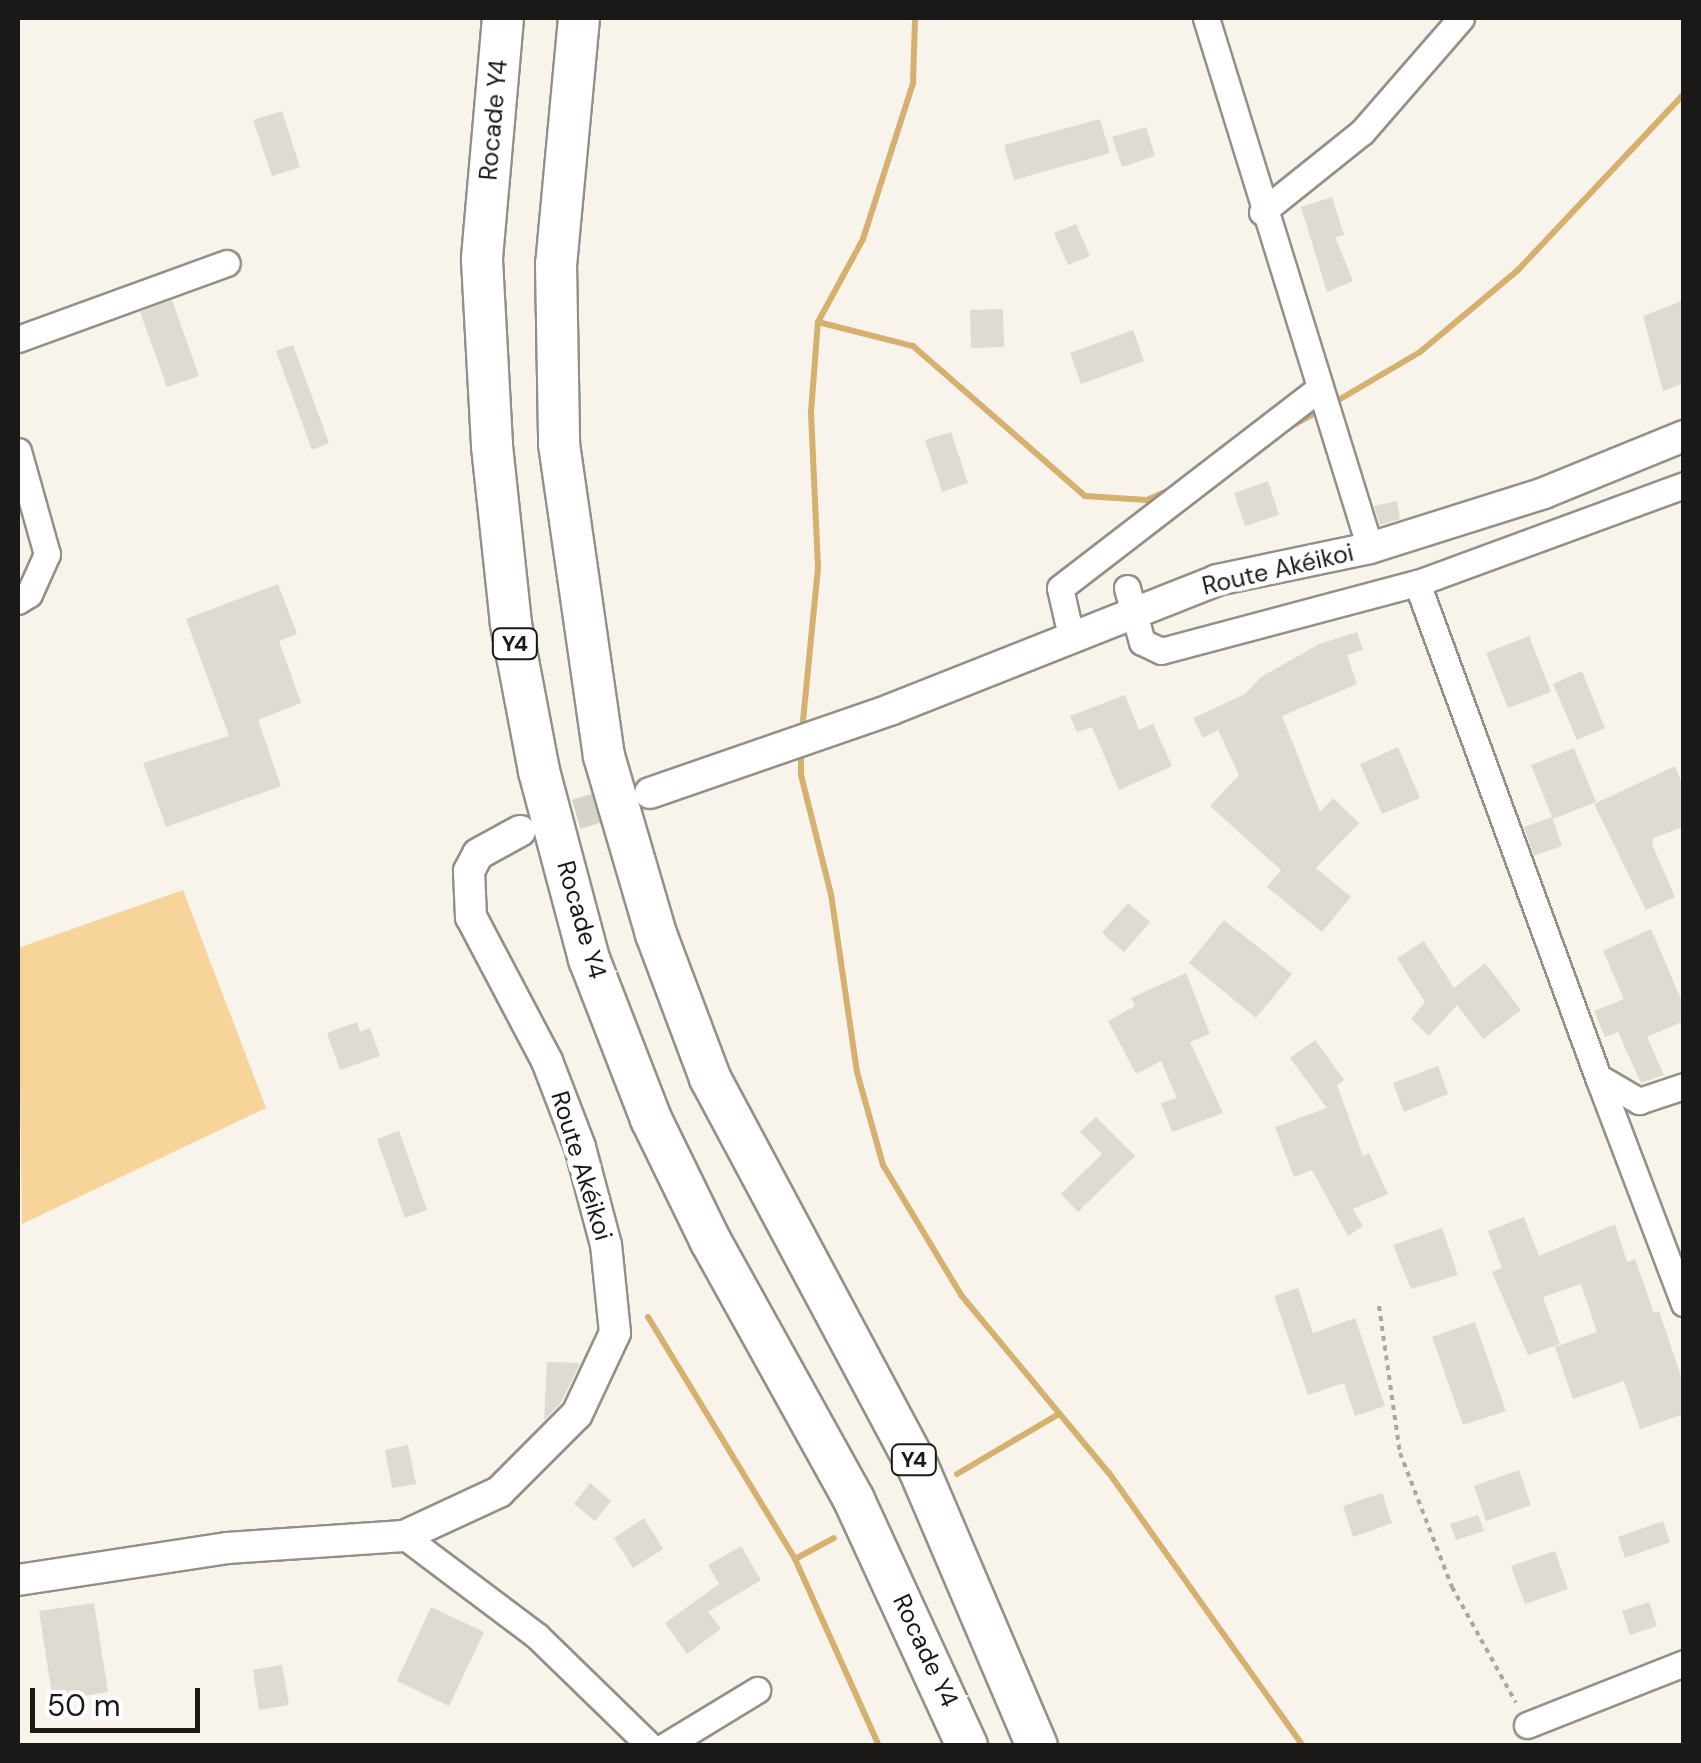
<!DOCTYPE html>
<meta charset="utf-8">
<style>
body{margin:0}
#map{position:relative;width:1701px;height:1763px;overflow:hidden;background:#f8f4ec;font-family:"DM Sans",sans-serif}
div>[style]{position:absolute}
.green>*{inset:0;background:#f6d49a}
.stream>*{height:6px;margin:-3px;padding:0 3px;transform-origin:3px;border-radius:3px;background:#d6b06e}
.building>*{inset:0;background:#dfdad2}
.tertiary-tunnel>*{height:30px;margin-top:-15px;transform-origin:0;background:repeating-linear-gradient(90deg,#d7d3cc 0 30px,transparent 0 45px)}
.path>*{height:4px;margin-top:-2px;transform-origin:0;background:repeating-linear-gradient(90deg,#aba8a2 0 5px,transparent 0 10px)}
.roads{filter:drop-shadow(2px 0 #949089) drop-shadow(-2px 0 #949089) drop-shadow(0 2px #949089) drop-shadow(0 -2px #949089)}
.minor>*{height:25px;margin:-12.5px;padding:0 12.5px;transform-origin:12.5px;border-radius:12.5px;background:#fff}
.tertiary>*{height:30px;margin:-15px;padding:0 15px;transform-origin:15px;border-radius:15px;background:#fff}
.trunk>*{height:40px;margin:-20px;padding:0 20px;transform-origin:20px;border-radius:20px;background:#fff}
span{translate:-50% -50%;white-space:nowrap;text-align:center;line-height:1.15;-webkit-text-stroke:9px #fff;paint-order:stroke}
.shield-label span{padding:2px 8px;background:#fff;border:2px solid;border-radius:8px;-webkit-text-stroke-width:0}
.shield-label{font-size:22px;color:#1b1917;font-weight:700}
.street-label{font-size:25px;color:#1b1917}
.frame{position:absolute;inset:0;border:20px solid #1b1917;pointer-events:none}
.scale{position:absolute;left:30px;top:1688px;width:170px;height:45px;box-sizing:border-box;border:5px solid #1b1917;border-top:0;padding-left:12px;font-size:30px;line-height:35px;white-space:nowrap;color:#1b1917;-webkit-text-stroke:8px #fff;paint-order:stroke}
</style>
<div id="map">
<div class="green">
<i style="clip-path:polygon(183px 890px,266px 1108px,22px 1224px,18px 948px)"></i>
</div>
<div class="stream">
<i style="left:818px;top:322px;width:98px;rotate:14.2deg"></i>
<i style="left:913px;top:346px;width:228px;rotate:41.1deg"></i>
<i style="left:1085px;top:496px;width:62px;rotate:3.7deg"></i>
<i style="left:1147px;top:500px;width:24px;rotate:-24deg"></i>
<i style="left:1330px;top:405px;width:104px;rotate:-30.5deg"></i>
<i style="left:1420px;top:352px;width:128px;rotate:-39.9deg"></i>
<i style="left:1518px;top:270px;width:242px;rotate:-46.7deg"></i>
<i style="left:1282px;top:431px;width:42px;rotate:-28.4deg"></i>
<i style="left:802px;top:731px;width:165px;rotate:-84.4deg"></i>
<i style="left:818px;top:567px;width:155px;rotate:-92.6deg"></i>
<i style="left:811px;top:412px;width:90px;rotate:-85.6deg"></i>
<i style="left:818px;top:322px;width:94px;rotate:-61.5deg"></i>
<i style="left:863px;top:239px;width:164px;rotate:-72.2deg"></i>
<i style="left:913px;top:83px;width:65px;rotate:-88.2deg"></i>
<i style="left:801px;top:748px;width:27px;rotate:90deg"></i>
<i style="left:801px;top:775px;width:123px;rotate:75.9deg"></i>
<i style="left:831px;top:894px;width:180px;rotate:81.7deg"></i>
<i style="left:857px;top:1072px;width:97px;rotate:74.4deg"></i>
<i style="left:883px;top:1165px;width:152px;rotate:59deg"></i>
<i style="left:961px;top:1295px;width:231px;rotate:50.3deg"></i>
<i style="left:1109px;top:1473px;width:335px;rotate:54.6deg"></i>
<i style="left:648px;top:1317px;width:283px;rotate:58.7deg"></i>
<i style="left:795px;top:1559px;width:205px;rotate:65.8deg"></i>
<i style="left:957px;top:1474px;width:118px;rotate:-30.5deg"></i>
<i style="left:795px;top:1559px;width:44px;rotate:-28.3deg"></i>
</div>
<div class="building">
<i style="clip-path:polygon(282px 111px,300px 167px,272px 176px,253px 120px)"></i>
<i style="clip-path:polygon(1100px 119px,1110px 153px,1014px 180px,1004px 145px)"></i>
<i style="clip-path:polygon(1146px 127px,1155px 156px,1122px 167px,1112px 137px)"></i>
<i style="clip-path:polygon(1332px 197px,1344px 235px,1335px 237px,1353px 281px,1327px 292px,1301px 207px)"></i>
<i style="clip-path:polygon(1076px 224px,1090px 256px,1068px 265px,1054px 233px)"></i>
<i style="clip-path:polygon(172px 300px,199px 376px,167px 387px,140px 312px)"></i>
<i style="clip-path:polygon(1684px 300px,1684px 383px,1663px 391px,1643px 316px)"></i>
<i style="clip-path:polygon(1003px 309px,1004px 347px,971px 348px,970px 310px)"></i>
<i style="clip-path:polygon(1133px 330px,1144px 361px,1081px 384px,1070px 353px)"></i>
<i style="clip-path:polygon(293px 345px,329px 443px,312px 450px,276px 351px)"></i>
<i style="clip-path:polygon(951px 432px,968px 483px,942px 492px,925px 440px)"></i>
<i style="clip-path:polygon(1268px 481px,1279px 515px,1245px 526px,1234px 493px)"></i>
<i style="clip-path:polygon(1397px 501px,1400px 519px,1380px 525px,1374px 506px)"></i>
<i style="clip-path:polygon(278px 584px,297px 634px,279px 641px,301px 703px,258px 720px,281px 786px,166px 827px,143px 763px,229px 736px,186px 619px)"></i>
<i style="clip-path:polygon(1357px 632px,1363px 650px,1347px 655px,1357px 684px,1282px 716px,1320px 812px,1333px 798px,1359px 823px,1316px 868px,1351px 897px,1322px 932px,1267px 887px,1281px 870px,1210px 806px,1239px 775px,1218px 730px,1203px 738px,1193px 718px,1245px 694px,1261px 677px,1319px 644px)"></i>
<i style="clip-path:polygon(1529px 636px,1551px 692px,1508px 708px,1486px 653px)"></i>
<i style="clip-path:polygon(1582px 671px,1605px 728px,1577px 740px,1553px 684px)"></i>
<i style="clip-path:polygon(1125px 695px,1139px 730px,1153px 724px,1172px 766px,1119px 790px,1092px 727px,1077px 732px,1070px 716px)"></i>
<i style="clip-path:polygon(1398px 747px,1420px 798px,1382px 814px,1360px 764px)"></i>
<i style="clip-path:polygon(1574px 748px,1596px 802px,1553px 819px,1531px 765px)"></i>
<i style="clip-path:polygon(1675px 766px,1684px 789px,1684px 827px,1653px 838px,1652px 844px,1675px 897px,1646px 910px,1594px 804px)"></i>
<i style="clip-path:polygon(1552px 817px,1562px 846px,1534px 856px,1524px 827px)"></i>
<i style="clip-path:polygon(1128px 903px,1150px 922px,1124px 952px,1102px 933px)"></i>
<i style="clip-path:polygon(1224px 920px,1292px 974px,1256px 1018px,1189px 963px)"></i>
<i style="clip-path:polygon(1651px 929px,1684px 1006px,1684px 1021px,1647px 1037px,1664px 1075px,1641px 1083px,1618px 1032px,1605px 1037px,1594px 1011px,1624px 999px,1603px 951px)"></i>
<i style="clip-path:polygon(1424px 941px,1454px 988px,1485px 963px,1521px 1010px,1483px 1039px,1457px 1005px,1429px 1036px,1411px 1019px,1425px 1002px,1397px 958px)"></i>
<i style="clip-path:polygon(1186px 973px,1210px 1034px,1190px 1042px,1223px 1113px,1172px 1132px,1161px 1103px,1177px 1098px,1161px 1061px,1136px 1074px,1108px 1021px,1135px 1006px,1131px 998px)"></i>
<i style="clip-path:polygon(357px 1022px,360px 1032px,370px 1028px,380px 1056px,340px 1070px,327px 1033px)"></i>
<i style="clip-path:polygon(1315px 1040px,1344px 1080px,1337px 1085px,1363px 1156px,1369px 1153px,1388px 1194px,1353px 1209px,1363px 1226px,1348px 1236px,1312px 1170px,1294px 1177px,1275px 1127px,1327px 1108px,1290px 1058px)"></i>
<i style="clip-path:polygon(1438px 1066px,1448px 1094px,1404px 1112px,1393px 1083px)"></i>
<i style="clip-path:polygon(1096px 1117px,1135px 1156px,1078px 1212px,1061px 1194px,1102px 1154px,1080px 1132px)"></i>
<i style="clip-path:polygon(399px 1131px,427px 1210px,405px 1218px,377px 1139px)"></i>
<i style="clip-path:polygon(1524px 1217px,1539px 1256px,1615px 1224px,1627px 1262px,1635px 1259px,1654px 1313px,1659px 1311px,1684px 1385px,1684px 1414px,1640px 1429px,1624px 1381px,1573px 1399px,1555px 1347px,1597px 1332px,1581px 1284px,1543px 1297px,1560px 1344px,1528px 1355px,1492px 1272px,1502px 1268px,1488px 1231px)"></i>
<i style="clip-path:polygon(1442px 1228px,1458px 1275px,1411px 1289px,1393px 1245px)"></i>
<i style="clip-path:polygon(1298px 1288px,1313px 1333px,1355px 1318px,1385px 1406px,1355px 1416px,1344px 1383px,1308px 1395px,1274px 1296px)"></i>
<i style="clip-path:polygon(1475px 1322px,1506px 1411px,1463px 1425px,1432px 1337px)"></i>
<i style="clip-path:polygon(547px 1362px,580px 1363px,561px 1403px,544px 1420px)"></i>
<i style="clip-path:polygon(408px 1445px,416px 1484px,392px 1488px,385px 1450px)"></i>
<i style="clip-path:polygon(1519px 1470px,1531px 1505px,1486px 1521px,1474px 1486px)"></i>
<i style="clip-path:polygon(590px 1483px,611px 1501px,595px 1521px,574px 1504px)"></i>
<i style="clip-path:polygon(1382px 1493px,1392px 1523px,1353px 1537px,1343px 1506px)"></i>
<i style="clip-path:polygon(1478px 1515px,1484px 1531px,1456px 1540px,1450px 1524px)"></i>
<i style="clip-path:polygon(644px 1518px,663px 1549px,633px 1568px,614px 1538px)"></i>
<i style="clip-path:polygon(1663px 1521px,1670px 1542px,1625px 1558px,1618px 1537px)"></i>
<i style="clip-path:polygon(741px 1546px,761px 1580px,708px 1612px,721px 1629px,687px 1654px,665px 1623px,719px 1584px,708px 1565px)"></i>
<i style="clip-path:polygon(1555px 1551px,1568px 1589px,1525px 1604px,1511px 1566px)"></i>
<i style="clip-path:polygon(1649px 1602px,1657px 1626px,1630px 1635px,1622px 1611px)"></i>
<i style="clip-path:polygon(94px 1603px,108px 1692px,53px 1701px,39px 1611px)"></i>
<i style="clip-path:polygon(431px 1607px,484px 1632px,449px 1706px,397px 1681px)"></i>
<i style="clip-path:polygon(282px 1665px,289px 1705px,259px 1710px,253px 1670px)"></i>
</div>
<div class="tertiary-tunnel">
<i style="left:533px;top:827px;width:109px;rotate:-16.4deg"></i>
</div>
<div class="path">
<i style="left:1379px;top:1306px;width:148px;rotate:81.9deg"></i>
<i style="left:1400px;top:1453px;width:144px;rotate:68.8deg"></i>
<i style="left:1452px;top:1587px;width:132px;rotate:61.1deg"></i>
</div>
<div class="roads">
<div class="minor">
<i style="left:1206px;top:18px;width:555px;rotate:72.81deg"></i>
<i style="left:1262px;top:212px;width:128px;rotate:-38.7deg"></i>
<i style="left:1362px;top:132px;width:151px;rotate:-49deg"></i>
<i style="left:18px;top:339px;width:222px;rotate:-20deg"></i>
<i style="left:18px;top:451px;width:107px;rotate:74.3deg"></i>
<i style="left:47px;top:554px;width:44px;rotate:114.2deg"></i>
<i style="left:29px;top:594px;width:13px;rotate:148deg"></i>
<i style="left:1684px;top:485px;width:284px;rotate:159.8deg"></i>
<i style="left:1417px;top:583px;width:526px;rotate:69.88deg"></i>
<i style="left:1598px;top:1077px;width:48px;rotate:30.3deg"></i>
<i style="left:1639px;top:1101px;width:47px;rotate:-18.4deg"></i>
<i style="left:1127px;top:588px;width:56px;rotate:74.5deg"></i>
<i style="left:1142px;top:642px;width:21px;rotate:25deg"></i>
<i style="left:1161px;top:651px;width:265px;rotate:-14.9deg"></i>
<i style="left:1071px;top:636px;width:49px;rotate:-102.9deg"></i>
<i style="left:1060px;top:588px;width:324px;rotate:-37.6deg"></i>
<i style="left:1598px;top:1077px;width:242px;rotate:69.2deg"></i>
<i style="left:404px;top:1536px;width:166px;rotate:36.9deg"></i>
<i style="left:537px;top:1636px;width:158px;rotate:44.2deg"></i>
<i style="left:1527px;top:1725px;width:169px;rotate:-21.5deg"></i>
<i style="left:665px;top:1746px;width:108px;rotate:-31.3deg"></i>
</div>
<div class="tertiary">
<i style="left:650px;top:793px;width:256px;rotate:-19.1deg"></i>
<i style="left:892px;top:709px;width:350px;rotate:-21.6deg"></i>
<i style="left:1217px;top:580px;width:156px;rotate:-11.8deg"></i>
<i style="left:1370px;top:548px;width:182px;rotate:-17.5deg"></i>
<i style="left:1544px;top:493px;width:151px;rotate:-22.2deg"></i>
<i style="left:18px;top:1580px;width:211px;rotate:-8.7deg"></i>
<i style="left:227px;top:1548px;width:177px;rotate:-3.9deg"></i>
<i style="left:404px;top:1536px;width:105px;rotate:-24.9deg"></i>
<i style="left:499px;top:1492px;width:110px;rotate:-45deg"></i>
<i style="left:577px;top:1414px;width:89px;rotate:-64.9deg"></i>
<i style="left:615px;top:1333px;width:88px;rotate:-95.8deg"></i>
<i style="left:606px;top:1245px;width:101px;rotate:-104.9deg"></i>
<i style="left:580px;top:1147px;width:92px;rotate:-111deg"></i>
<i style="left:547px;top:1061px;width:163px;rotate:-117.8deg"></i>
<i style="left:471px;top:917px;width:46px;rotate:-92.5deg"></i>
<i style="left:469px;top:871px;width:19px;rotate:-62deg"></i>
<i style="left:478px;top:854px;width:48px;rotate:-28.7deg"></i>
</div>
<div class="trunk">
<i style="left:503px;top:18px;width:243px;rotate:95deg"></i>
<i style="left:482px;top:260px;width:186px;rotate:86.9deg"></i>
<i style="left:492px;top:446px;width:179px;rotate:83.9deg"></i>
<i style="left:511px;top:624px;width:150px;rotate:79.2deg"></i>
<i style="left:539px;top:771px;width:195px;rotate:75.1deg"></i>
<i style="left:589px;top:959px;width:172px;rotate:68.8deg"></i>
<i style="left:651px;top:1119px;width:135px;rotate:64deg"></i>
<i style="left:710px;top:1240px;width:297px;rotate:61deg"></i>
<i style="left:854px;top:1500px;width:271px;rotate:65.3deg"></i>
<i style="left:579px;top:18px;width:247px;rotate:95.3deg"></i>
<i style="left:556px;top:264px;width:180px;rotate:89deg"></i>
<i style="left:559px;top:444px;width:315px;rotate:81.8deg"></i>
<i style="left:604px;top:756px;width:185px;rotate:73.7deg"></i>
<i style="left:656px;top:934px;width:154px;rotate:69.4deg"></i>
<i style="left:710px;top:1078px;width:441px;rotate:61.9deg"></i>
<i style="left:918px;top:1467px;width:303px;rotate:66.9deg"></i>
</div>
</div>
<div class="shield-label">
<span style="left:515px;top:644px">Y4</span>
<span style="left:914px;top:1460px">Y4</span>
</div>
<div class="street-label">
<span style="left:494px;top:120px;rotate:-85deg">Rocade Y4</span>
<span style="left:1278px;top:570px;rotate:-13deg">Route Akéikoi</span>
<span style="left:581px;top:920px;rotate:74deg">Rocade Y4</span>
<span style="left:581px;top:1166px;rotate:73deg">Route Akéikoi</span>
<span style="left:925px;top:1651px;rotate:65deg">Rocade Y4</span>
</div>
<div class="frame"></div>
<div class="scale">50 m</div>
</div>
